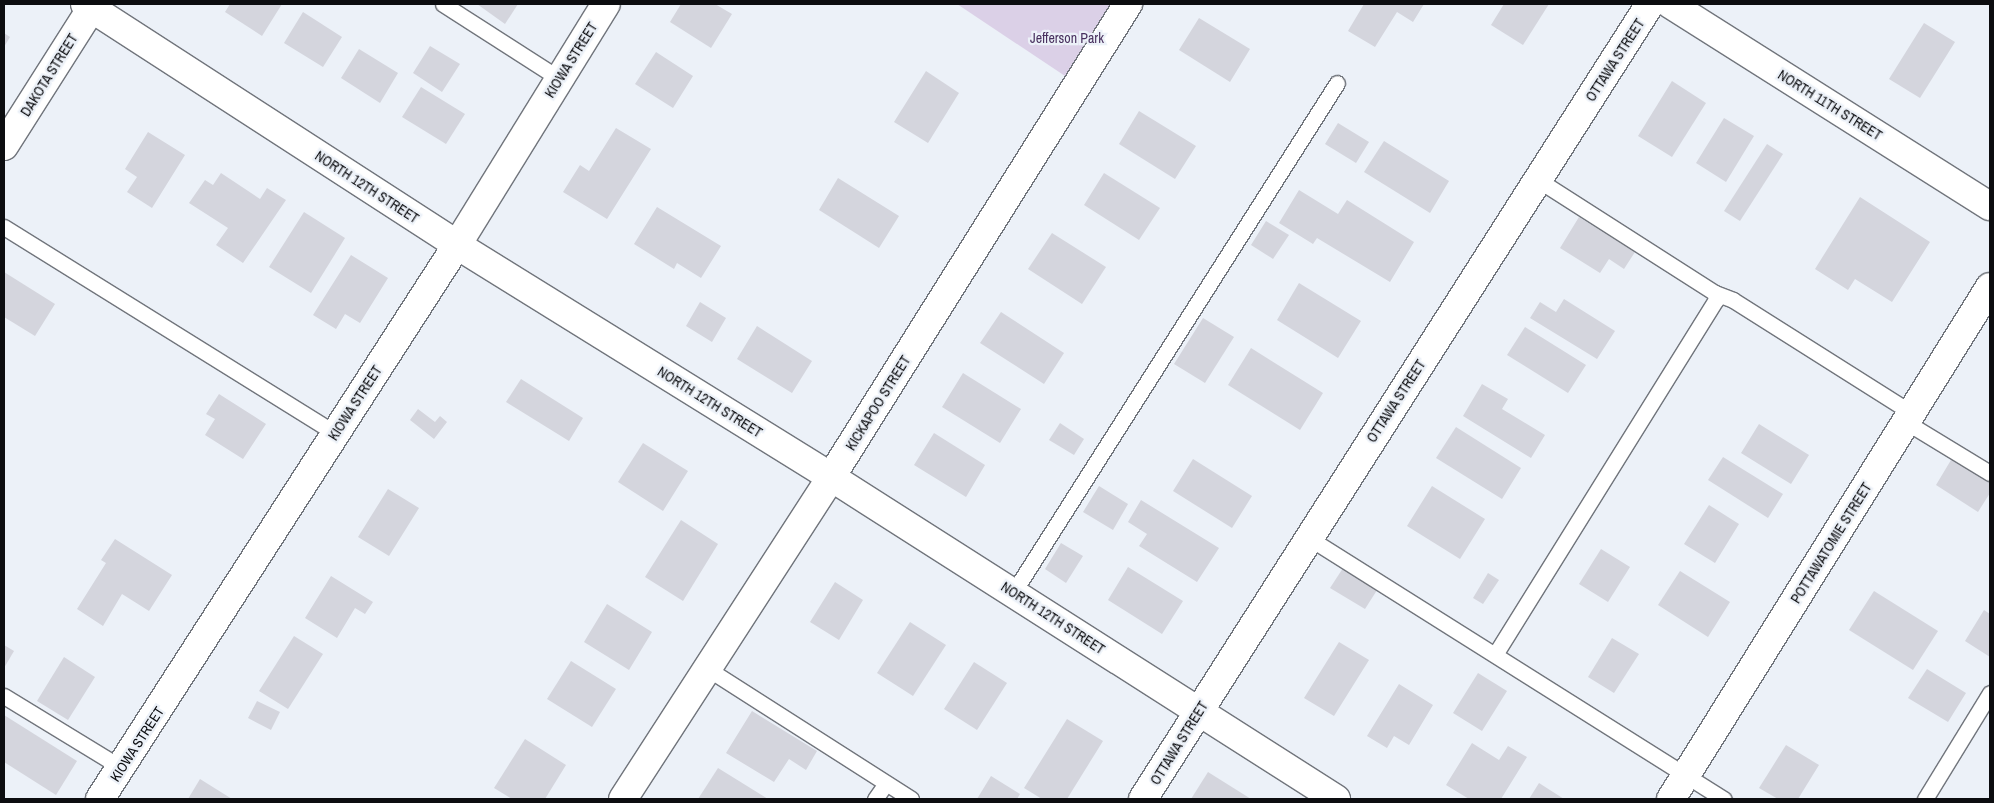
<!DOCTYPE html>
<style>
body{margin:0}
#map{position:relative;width:1994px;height:803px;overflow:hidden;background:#ecf1f8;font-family:"Archivo Narrow",sans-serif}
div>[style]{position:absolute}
.green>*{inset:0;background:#dbd0e7}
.building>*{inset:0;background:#d4d5dd}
.roads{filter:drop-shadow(1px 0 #71757c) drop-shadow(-1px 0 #71757c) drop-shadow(0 1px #71757c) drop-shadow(0 -1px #71757c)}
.service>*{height:15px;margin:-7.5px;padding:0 7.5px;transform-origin:7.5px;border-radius:7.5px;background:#fff}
.minor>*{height:28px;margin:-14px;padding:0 14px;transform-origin:14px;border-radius:14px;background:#fff}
span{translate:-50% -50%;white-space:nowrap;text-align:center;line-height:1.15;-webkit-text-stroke:4.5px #ecf1f8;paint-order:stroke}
.park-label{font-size:14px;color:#48305e}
.street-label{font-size:14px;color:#0c0d10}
.frame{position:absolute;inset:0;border:5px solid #0c0d10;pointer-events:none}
</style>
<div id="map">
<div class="green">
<i style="clip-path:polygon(957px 4px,1128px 4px,1077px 84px)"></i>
</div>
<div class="building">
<i style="clip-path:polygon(230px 4px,282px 4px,262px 36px,225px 12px)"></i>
<i style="clip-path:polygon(477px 4px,518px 4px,505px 24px)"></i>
<i style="clip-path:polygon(681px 4px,715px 4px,732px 14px,711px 48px,670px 22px)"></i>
<i style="clip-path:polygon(1364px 4px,1424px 4px,1413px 22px,1397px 12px,1375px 47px,1348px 31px)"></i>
<i style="clip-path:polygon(1504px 4px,1549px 4px,1523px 45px,1491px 25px)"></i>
<i style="clip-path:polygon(303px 12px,342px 37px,323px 67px,284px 43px)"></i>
<i style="clip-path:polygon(1199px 18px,1250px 49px,1230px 82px,1179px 50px)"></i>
<i style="clip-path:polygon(1924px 23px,1955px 42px,1920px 98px,1889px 79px)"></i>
<i style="clip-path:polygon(4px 33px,10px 37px,4px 47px)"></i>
<i style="clip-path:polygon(430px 46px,460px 64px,442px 92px,413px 73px)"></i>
<i style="clip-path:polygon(359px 49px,398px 73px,380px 103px,341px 78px)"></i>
<i style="clip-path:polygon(656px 52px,693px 76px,673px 108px,635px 84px)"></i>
<i style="clip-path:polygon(926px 71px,959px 93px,928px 143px,894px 122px)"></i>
<i style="clip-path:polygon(1672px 81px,1706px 103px,1672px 157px,1638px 136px)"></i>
<i style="clip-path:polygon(421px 87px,465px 114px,446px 144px,402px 117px)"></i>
<i style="clip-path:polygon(1139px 111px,1196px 146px,1175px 179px,1119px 144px)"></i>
<i style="clip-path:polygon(1724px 118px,1754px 136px,1726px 182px,1696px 163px)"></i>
<i style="clip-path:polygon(1338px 123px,1369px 142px,1356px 163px,1325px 144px)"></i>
<i style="clip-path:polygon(616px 128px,651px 149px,607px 219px,563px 192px,580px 165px,589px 171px)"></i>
<i style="clip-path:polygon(148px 132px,185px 155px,152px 208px,127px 192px,137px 177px,125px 169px)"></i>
<i style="clip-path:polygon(1384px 141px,1449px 181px,1430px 213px,1364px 172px)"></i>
<i style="clip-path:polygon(1767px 144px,1783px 154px,1740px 221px,1724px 211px)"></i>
<i style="clip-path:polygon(221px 173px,260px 199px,267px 188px,286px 200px,243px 263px,216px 245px,228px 228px,189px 203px,205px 180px,213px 185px)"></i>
<i style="clip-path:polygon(1104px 173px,1160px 208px,1139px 240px,1084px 205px)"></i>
<i style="clip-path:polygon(838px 178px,899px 216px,879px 248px,819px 210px)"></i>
<i style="clip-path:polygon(1299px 190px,1338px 214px,1347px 200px,1414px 242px,1390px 282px,1317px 238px,1313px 244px,1279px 223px)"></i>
<i style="clip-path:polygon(1860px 197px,1930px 242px,1892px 302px,1855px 279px,1848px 290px,1815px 269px)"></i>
<i style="clip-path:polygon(657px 207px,721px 246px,701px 278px,677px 263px,674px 269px,634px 244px)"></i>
<i style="clip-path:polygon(304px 212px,345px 238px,311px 293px,269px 267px)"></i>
<i style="clip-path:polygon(1579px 217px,1635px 252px,1624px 269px,1609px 259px,1600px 273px,1560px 248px)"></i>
<i style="clip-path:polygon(1266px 221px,1289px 235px,1273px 259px,1251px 245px)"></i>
<i style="clip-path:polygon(1052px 233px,1106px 267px,1082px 304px,1028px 269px)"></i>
<i style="clip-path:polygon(351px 255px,388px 278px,360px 323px,345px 314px,336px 329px,313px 315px)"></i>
<i style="clip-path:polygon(4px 272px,55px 304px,35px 336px,4px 317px)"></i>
<i style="clip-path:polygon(1299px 283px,1361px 321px,1338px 358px,1277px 320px)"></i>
<i style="clip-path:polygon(1564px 299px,1615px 331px,1597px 359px,1530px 318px,1540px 302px,1556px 312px)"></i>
<i style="clip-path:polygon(700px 302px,726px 318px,712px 342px,686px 326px)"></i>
<i style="clip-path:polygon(1001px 312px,1064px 353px,1044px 384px,980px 343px)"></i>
<i style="clip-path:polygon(1203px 318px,1234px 337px,1205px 383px,1174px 364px)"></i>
<i style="clip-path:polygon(757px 326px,812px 361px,792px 393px,737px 359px)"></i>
<i style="clip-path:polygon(1525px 327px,1586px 365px,1568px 393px,1507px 355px)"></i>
<i style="clip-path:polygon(1251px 348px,1323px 393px,1300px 430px,1228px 385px)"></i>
<i style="clip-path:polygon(963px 373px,1021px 409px,1000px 443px,942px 407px)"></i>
<i style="clip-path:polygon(521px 379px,583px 418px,569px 441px,506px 402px)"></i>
<i style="clip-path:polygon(1482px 384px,1508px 399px,1502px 409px,1545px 435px,1531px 458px,1463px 416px)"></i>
<i style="clip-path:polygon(219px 394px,266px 424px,243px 459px,205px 435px,215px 419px,206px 414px)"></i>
<i style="clip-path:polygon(418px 409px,435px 422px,440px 416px,447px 422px,434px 439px,410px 420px)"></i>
<i style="clip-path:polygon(1060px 423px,1084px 439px,1074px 455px,1049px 440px)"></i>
<i style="clip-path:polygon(1759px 424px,1809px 455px,1791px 484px,1741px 453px)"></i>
<i style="clip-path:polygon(1456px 427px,1521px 468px,1502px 499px,1436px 458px)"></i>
<i style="clip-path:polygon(934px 433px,985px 465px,966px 497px,914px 465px)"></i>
<i style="clip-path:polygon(643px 443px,688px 471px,663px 511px,618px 482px)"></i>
<i style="clip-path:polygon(1954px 455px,1990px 478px,1990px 493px,1978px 512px,1936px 485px)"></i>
<i style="clip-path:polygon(1723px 457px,1783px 494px,1768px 518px,1708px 480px)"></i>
<i style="clip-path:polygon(1193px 459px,1252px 496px,1232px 528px,1173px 491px)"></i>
<i style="clip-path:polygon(1099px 486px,1128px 504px,1113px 530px,1083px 512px)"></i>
<i style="clip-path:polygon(1432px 486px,1485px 519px,1460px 559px,1407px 526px)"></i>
<i style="clip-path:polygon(388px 489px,419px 508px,389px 556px,358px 537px)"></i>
<i style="clip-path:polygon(1141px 500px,1219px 548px,1197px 582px,1139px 546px,1147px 534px,1128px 522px)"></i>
<i style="clip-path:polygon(1709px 505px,1739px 524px,1715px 563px,1684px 544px)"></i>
<i style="clip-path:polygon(681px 520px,718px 544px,683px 601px,645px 577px)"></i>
<i style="clip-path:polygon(115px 539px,172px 575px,149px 611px,122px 594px,103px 626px,77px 609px,106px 563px,101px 560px)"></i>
<i style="clip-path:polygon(1061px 543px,1083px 556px,1066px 583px,1045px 569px)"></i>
<i style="clip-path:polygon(1601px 549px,1630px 567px,1608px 602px,1579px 584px)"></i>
<i style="clip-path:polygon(1345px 565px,1379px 587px,1365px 609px,1330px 588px)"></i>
<i style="clip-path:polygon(1128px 567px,1183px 601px,1162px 634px,1108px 600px)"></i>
<i style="clip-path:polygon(1680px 571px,1730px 602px,1708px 637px,1658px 605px)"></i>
<i style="clip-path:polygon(1488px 573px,1499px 580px,1483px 604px,1473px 598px)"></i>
<i style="clip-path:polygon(331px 576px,373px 602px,365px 614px,355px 608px,337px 638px,305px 618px)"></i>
<i style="clip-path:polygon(835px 582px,863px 600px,839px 640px,810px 622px)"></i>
<i style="clip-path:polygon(1874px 591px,1938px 631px,1913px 670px,1849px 630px)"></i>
<i style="clip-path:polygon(607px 604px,652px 632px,629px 670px,584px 642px)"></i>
<i style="clip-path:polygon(1984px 610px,1990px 614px,1990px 657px,1965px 641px)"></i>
<i style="clip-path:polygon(910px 622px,946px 645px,913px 696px,877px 673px)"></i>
<i style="clip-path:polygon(294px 636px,323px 654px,288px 709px,259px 691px)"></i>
<i style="clip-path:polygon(1612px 638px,1639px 654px,1614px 693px,1588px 677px)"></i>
<i style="clip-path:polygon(1339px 642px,1369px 660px,1334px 716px,1304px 698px)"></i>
<i style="clip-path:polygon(4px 645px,14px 651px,4px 668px)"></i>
<i style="clip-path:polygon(64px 657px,95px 677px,68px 720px,37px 701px)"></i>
<i style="clip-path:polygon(571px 661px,616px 689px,592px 727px,547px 699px)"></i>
<i style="clip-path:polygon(974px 662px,1007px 683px,977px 730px,944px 709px)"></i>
<i style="clip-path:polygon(1927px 669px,1966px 693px,1948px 722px,1908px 698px)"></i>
<i style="clip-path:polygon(1478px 673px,1507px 691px,1482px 731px,1453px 713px)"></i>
<i style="clip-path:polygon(1399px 684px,1433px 705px,1409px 745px,1394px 736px,1387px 748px,1367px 736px)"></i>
<i style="clip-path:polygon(257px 701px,280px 712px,271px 730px,248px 718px)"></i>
<i style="clip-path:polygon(752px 711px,817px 751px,806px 770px,789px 759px,774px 782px,726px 753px)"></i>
<i style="clip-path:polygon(4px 715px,77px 761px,56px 795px,4px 762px)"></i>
<i style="clip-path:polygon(1067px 719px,1103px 741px,1067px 799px,1042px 799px,1024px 788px)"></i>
<i style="clip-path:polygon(525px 739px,566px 765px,545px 799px,512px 799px,494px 788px)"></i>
<i style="clip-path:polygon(1472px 743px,1499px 760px,1508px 746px,1527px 757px,1501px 799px,1469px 799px,1446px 785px)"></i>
<i style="clip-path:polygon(1786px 745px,1819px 765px,1798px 799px,1778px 799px,1759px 788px)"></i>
<i style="clip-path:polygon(718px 768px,768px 799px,698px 799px)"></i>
<i style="clip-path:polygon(1208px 772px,1251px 799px,1191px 799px)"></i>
<i style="clip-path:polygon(991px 776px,1020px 794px,1017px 799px,977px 799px)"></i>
<i style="clip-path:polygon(200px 779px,232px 799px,188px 799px)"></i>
<i style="clip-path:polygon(1539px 783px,1564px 799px,1529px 799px)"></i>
</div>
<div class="roads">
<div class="service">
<i style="left:443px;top:4px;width:139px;rotate:32.7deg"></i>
<i style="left:4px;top:227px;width:391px;rotate:31.9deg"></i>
<i style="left:1715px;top:293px;width:19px;rotate:21deg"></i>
<i style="left:1733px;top:300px;width:212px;rotate:32.3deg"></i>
<i style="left:1906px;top:422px;width:98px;rotate:31.3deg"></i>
<i style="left:1309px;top:538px;width:490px;rotate:32.2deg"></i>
<i style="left:1013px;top:593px;width:604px;rotate:-57.57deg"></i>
<i style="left:1496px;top:653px;width:416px;rotate:-58.1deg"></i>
<i style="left:1716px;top:300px;width:7px;rotate:-98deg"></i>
<i style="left:1715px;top:293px;width:210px;rotate:-147.4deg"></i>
<i style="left:708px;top:669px;width:241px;rotate:32.6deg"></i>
<i style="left:4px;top:696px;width:138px;rotate:31.4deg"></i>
<i style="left:875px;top:799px;width:19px;rotate:-55deg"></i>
<i style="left:1925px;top:799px;width:124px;rotate:-58.5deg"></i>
</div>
<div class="minor">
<i style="left:85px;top:4px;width:443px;rotate:32.9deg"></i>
<i style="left:457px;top:245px;width:440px;rotate:31.8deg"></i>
<i style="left:831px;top:477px;width:599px;rotate:32.52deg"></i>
<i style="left:1670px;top:4px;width:378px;rotate:32.3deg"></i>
<i style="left:4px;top:146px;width:168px;rotate:-57.6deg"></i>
<i style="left:100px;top:799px;width:659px;rotate:-57.2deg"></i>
<i style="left:457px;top:245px;width:283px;rotate:-58.3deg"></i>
<i style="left:623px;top:799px;width:383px;rotate:-57.1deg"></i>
<i style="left:831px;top:477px;width:559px;rotate:-57.88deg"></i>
<i style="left:1143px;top:799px;width:943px;rotate:-57.47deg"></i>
<i style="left:1671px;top:799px;width:603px;rotate:-58.08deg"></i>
</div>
</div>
<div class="park-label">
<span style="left:1067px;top:38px">Jefferson Park</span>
</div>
<div class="street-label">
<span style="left:571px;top:60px;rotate:-58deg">KIOWA STREET</span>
<span style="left:1615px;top:60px;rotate:-57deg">OTTAWA STREET</span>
<span style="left:49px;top:75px;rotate:-58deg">DAKOTA STREET</span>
<span style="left:1830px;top:105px;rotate:32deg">NORTH 11TH STREET</span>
<span style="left:367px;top:187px;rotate:33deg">NORTH 12TH STREET</span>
<span style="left:1396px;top:401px;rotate:-57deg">OTTAWA STREET</span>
<span style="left:710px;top:402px;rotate:32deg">NORTH 12TH STREET</span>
<span style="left:355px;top:403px;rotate:-57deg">KIOWA STREET</span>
<span style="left:878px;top:403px;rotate:-58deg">KICKAPOO STREET</span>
<span style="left:1831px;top:543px;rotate:-58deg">POTTAWATOMIE STREET</span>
<span style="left:1053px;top:618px;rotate:33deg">NORTH 12TH STREET</span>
<span style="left:1179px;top:743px;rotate:-58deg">OTTAWA STREET</span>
<span style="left:137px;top:744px;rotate:-57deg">KIOWA STREET</span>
</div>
<div class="frame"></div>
</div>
